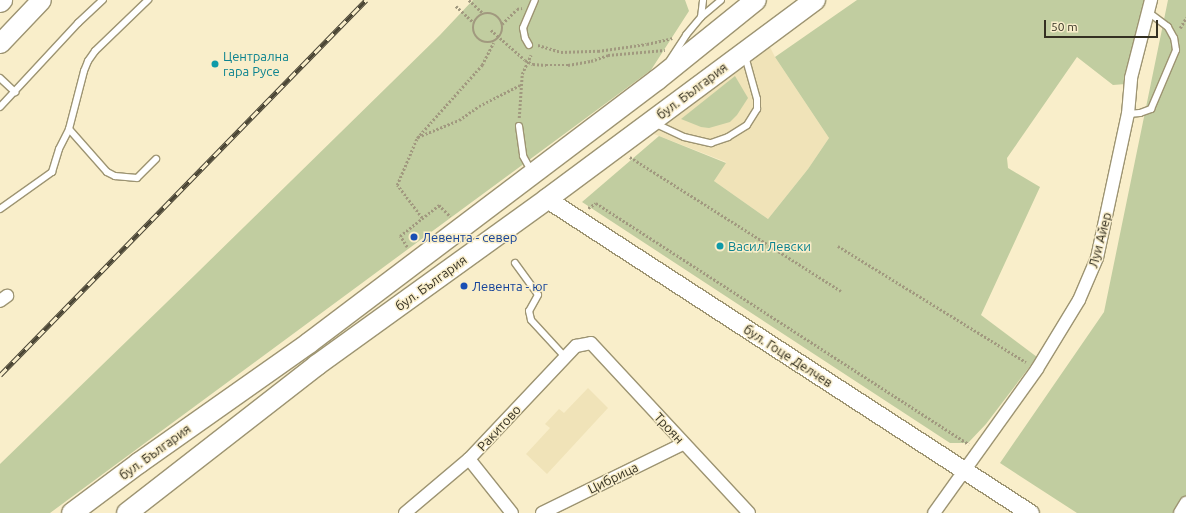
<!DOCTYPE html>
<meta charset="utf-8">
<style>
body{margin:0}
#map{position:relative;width:1186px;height:513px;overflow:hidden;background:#f9eeca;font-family:Ubuntu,sans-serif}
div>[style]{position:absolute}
.built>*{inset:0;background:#f0e3b8}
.green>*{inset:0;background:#c1cda0}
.path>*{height:2.5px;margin-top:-1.25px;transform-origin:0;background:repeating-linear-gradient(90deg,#a1997f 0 2px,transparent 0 4px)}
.path>.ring{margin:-1.25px;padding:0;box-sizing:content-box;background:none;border:2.5px solid #a1997f;border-radius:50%}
.roads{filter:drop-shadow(1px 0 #9d9472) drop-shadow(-1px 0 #9d9472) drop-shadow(0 1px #9d9472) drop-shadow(0 -1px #9d9472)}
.service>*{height:6px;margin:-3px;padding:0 3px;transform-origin:3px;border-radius:3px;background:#fff}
.minor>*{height:12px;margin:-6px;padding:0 6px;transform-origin:6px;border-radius:6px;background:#fff}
.secondary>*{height:17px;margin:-8.5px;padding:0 8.5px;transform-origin:8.5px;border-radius:8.5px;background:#fff}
.primary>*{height:19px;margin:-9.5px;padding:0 9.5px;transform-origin:9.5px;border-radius:9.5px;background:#fff}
.trunk>*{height:20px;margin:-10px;padding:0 10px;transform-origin:10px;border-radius:10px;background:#fff}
.rail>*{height:4.5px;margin-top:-2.25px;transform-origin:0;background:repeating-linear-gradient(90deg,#f9eeca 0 9px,#4a4534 0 18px);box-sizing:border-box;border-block:1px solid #4a4534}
.dots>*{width:11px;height:11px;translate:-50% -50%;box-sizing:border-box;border:2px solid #f9eeca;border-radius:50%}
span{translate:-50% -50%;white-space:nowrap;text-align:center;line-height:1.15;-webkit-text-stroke:3px #f9eeca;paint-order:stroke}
.culture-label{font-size:13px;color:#0d838f}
.left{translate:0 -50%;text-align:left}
.street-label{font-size:13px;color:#343022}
.transit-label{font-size:13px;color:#164399}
.scale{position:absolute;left:1044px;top:20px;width:114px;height:18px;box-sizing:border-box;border:2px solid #343022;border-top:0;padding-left:5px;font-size:12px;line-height:14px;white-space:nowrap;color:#343022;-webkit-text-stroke:3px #f9eeca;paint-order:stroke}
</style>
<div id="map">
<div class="built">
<i style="clip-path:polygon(765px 37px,775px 57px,829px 138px,808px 169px,768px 219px,714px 181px,726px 162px,641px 129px)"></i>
<i style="clip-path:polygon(588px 388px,608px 408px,547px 474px,526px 454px,550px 428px,545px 424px,559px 409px,564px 413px)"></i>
</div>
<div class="green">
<i style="clip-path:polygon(473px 0,685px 0,689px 11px,651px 70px,50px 513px,0 513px,0 464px,198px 272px,440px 35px)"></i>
<i style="clip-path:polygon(857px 0,1150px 0,1126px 84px,1113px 85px,1077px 57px,1007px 158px,1008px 168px,1040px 187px,981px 315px,1037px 357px,986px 424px,968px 443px,950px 443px,582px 202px,659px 136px,726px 163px,714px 181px,768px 219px,808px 169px,829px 138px,775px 57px)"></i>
<i style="clip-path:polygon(1168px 0,1186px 0,1186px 513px,1077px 513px,1000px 463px,1104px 312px)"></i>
<i style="clip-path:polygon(735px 76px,748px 98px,737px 115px,730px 122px,709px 128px,701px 127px,681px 119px)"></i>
</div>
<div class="path">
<i style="left:469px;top:0;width:19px;rotate:43deg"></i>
<i style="left:456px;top:6px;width:23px;rotate:43deg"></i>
<i class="ring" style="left:473px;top:13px;width:27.5px;height:27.5px"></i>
<i style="left:502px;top:24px;width:21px;rotate:-45deg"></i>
<i style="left:517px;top:9px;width:5px;rotate:-11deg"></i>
<i style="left:1180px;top:28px;width:12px;rotate:-59deg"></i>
<i style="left:491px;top:30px;width:45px;rotate:41.4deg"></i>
<i style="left:525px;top:60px;width:9px;rotate:27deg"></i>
<i style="left:533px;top:64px;width:13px;rotate:4deg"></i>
<i style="left:546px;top:65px;width:22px"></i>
<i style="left:568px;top:65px;width:23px;rotate:-10deg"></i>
<i style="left:591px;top:61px;width:18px;rotate:-19deg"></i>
<i style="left:608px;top:55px;width:57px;rotate:-5deg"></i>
<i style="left:538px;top:45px;width:24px;rotate:17deg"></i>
<i style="left:561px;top:52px;width:37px;rotate:-2deg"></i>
<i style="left:598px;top:51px;width:49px;rotate:-8.1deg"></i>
<i style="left:647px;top:44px;width:26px;rotate:-13deg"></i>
<i style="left:519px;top:118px;width:44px;rotate:-86.1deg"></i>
<i style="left:522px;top:74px;width:21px;rotate:-65deg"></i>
<i style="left:418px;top:137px;width:44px;rotate:-22.5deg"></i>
<i style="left:459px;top:120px;width:24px;rotate:-35deg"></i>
<i style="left:479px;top:106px;width:46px;rotate:-27.1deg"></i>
<i style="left:630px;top:157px;width:250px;rotate:32.4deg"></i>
<i style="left:588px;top:208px;width:9px;rotate:-32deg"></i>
<i style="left:596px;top:203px;width:444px;rotate:32.9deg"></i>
<i style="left:422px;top:218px;width:41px;rotate:-127.1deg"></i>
<i style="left:397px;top:185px;width:51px;rotate:-66.9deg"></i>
<i style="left:417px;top:138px;width:98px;rotate:-48.3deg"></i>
<i style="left:482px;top:65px;width:25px;rotate:-63deg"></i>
<i style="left:838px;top:246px;width:221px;rotate:31.7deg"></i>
<i style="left:407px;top:247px;width:13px;rotate:-122deg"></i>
<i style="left:400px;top:236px;width:50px;rotate:-38.5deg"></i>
<i style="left:439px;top:205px;width:16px;rotate:45deg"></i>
</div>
<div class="roads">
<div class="service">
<i style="left:701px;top:17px;width:26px;rotate:-40deg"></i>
<i style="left:529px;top:45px;width:8px;rotate:-120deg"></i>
<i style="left:525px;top:38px;width:10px;rotate:-101deg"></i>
<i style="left:523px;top:28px;width:30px;rotate:-67deg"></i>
<i style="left:670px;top:60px;width:30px;rotate:-57deg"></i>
<i style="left:686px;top:35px;width:23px;rotate:-50deg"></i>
<i style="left:701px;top:17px;width:17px;rotate:-83deg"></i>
<i style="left:0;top:78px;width:21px;rotate:43deg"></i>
<i style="left:0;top:107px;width:115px;rotate:-47.1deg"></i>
<i style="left:78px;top:23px;width:34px;rotate:-43deg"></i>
<i style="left:1128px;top:114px;width:12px;rotate:-5deg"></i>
<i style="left:1140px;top:113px;width:12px;rotate:-20deg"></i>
<i style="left:1151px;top:109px;width:64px;rotate:-67deg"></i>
<i style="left:1176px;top:50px;width:12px;rotate:-99deg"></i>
<i style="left:1174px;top:38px;width:13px;rotate:-119deg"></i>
<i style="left:1168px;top:27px;width:25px;rotate:-143deg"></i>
<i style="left:654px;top:123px;width:33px;rotate:25deg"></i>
<i style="left:684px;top:137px;width:28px;rotate:13deg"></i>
<i style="left:711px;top:143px;width:18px;rotate:-19deg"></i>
<i style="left:728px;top:137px;width:22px;rotate:-32deg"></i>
<i style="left:747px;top:125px;width:19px;rotate:-58deg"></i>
<i style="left:757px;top:109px;width:10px;rotate:-90deg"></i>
<i style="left:757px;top:99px;width:45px;rotate:-105.6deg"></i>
<i style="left:519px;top:126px;width:30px;rotate:82deg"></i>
<i style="left:523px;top:156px;width:18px;rotate:61deg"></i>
<i style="left:69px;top:129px;width:57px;rotate:48.5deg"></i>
<i style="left:107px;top:172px;width:9px;rotate:27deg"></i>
<i style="left:115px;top:176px;width:22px;rotate:5deg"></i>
<i style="left:137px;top:178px;width:27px;rotate:-45deg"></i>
<i style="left:0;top:209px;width:64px;rotate:-35.4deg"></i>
<i style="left:52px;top:172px;width:24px;rotate:-73deg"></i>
<i style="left:59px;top:149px;width:22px;rotate:-63deg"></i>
<i style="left:69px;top:129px;width:60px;rotate:-75.5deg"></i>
<i style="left:84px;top:71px;width:11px;rotate:-68deg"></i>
<i style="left:88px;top:61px;width:12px;rotate:-55deg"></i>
<i style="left:95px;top:51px;width:74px;rotate:-43.9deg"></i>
<i style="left:515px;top:263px;width:39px;rotate:54deg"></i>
<i style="left:538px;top:295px;width:18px;rotate:119deg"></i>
<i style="left:529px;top:311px;width:9px;rotate:77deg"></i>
<i style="left:531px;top:320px;width:50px;rotate:47.4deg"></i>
</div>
<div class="minor">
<i style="left:0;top:301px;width:9px;rotate:-36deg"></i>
<i style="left:469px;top:459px;width:69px;rotate:51.5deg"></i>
<i style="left:405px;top:513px;width:84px;rotate:-40.2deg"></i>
<i style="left:469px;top:459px;width:156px;rotate:-46.6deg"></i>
<i style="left:576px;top:346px;width:15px;rotate:-11deg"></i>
<i style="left:591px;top:343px;width:232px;rotate:47.1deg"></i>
<i style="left:542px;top:513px;width:157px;rotate:-26.1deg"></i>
<i style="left:934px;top:513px;width:177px;rotate:-54.4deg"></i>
<i style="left:1037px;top:369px;width:81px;rotate:-58.7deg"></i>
<i style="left:1079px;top:300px;width:46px;rotate:-66.8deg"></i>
<i style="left:1097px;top:258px;width:147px;rotate:-77.9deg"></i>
<i style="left:1128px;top:114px;width:36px;rotate:-85deg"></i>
<i style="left:1131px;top:78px;width:81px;rotate:-75.6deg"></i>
<i style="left:1180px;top:513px;width:12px;rotate:-59deg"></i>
</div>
<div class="secondary">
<i style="left:547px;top:199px;width:576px;rotate:33.03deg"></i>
</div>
<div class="primary">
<i style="left:0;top:2px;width:3px;rotate:-45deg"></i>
<i style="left:0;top:43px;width:59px;rotate:-46.4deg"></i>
</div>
<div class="trunk">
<i style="left:72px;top:513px;width:84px;rotate:-36.7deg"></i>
<i style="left:139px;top:463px;width:208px;rotate:-35.2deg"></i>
<i style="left:309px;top:343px;width:436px;rotate:-37.1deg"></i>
<i style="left:657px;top:80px;width:127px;rotate:-38.9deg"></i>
<i style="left:127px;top:513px;width:241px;rotate:-37.9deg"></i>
<i style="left:317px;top:365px;width:284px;rotate:-35.8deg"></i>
<i style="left:547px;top:199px;width:334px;rotate:-36.6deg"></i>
</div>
</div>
<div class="rail">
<i style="left:0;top:375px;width:524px;rotate:-45.7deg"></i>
</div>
<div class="dots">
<i style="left:215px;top:64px;background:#0f9aa8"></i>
<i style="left:414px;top:237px;background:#1a4fb4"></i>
<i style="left:720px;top:246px;background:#0f9aa8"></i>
<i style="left:464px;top:286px;background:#1a4fb4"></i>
</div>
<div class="culture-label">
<span class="left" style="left:223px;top:64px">Централна<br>гара Русе</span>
<span class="left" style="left:728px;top:246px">Васил Левски</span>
</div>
<div class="street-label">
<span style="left:692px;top:91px;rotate:-37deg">бул. България</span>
<span style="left:1100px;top:240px;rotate:-75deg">Луи Айер</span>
<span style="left:431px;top:283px;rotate:-36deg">бул. България</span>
<span style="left:788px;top:356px;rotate:33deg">бул. Гоце Делчев</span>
<span style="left:499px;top:428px;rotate:-47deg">Ракитово</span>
<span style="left:669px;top:428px;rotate:47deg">Троян</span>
<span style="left:155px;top:452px;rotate:-36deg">бул. България</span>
<span style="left:613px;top:478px;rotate:-26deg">Цибрица</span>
</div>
<div class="transit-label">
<span class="left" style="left:422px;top:237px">Левента - север</span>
<span class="left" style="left:472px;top:286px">Левента - юг</span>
</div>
<div class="scale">50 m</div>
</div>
